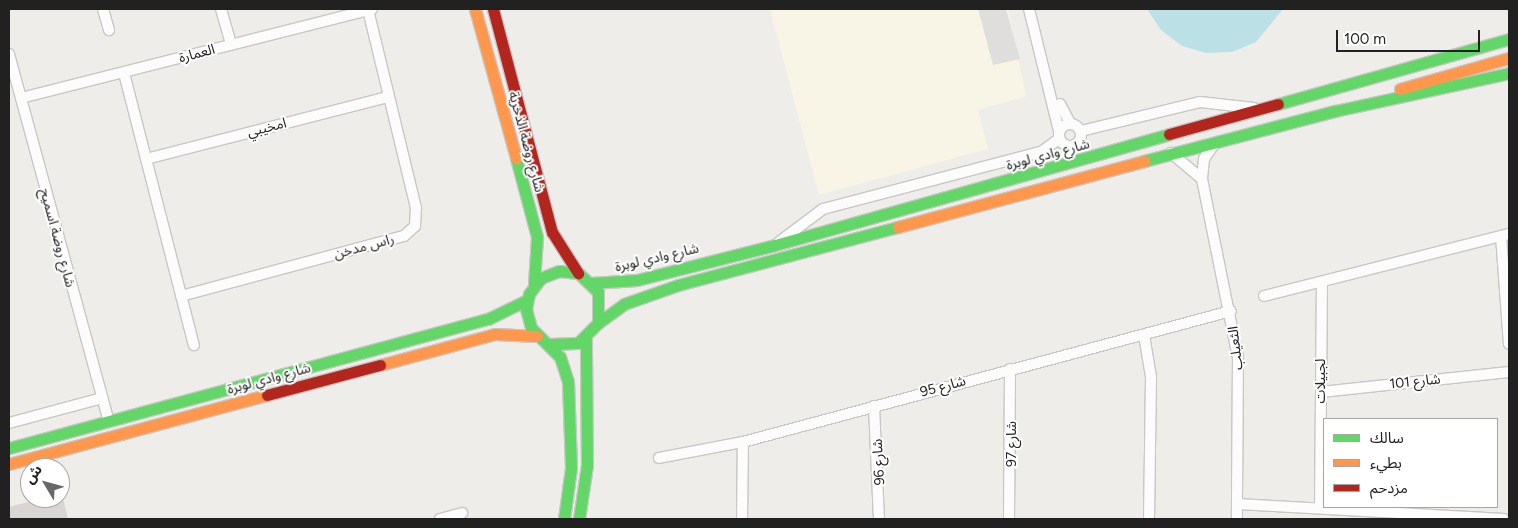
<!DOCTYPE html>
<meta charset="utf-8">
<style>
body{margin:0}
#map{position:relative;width:1518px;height:528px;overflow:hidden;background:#efedea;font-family:Figtree,"Noto Sans Arabic",sans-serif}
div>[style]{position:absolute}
.education>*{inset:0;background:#f8f5e7}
.parking>*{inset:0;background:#dfdedd}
.water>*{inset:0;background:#bbe0e5}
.building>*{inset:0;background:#d8d5d3}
.roads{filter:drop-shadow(1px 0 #c8c7c6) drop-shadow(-1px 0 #c8c7c6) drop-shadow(0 1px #c8c7c6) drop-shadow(0 -1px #c8c7c6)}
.street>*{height:10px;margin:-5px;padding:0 5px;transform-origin:5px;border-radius:5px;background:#fdfcfc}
.street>.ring{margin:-5px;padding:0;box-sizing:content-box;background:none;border:10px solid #fdfcfc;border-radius:50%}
.fast>*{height:11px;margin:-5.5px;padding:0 5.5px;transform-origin:5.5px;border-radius:5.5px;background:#63d668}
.slow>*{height:11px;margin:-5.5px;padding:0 5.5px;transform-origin:5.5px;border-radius:5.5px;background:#ff974d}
.jam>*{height:11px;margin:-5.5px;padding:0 5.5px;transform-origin:5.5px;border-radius:5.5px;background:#b3261e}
span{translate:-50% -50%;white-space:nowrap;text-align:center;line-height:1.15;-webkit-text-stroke:4px #fff;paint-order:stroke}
.street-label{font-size:14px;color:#212121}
.frame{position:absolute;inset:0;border:10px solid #212121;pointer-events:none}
.legend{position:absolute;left:1323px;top:418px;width:175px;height:90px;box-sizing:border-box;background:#fff;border:1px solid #a6a6a6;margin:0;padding:6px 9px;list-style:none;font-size:15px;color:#212121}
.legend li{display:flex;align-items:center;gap:10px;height:25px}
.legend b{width:25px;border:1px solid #a6a6a6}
.north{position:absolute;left:20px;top:458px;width:50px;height:50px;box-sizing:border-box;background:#fff;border:1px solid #a6a6a6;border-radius:50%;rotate:307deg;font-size:14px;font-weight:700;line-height:20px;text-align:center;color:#212121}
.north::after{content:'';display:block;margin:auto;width:18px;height:22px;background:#696867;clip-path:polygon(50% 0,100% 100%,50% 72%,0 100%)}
.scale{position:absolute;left:1336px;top:30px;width:144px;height:22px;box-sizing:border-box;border:2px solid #212121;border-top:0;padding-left:6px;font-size:15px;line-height:18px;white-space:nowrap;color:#212121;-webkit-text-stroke:4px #fff;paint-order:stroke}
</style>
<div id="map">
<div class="education">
<i style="clip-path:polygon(770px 9px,1008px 9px,1026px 96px,978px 110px,988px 149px,819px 195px)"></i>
</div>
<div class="parking">
<i style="clip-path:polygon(978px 9px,1006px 9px,1020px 59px,993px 65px)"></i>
</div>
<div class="water">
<i style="clip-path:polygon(1147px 9px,1283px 9px,1256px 42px,1232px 52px,1206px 53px,1182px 46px,1161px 30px)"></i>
</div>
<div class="building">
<i style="clip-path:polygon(43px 498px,63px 498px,68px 519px,9px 519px,9px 507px)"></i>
</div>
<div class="roads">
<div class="street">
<i style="left:103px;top:9px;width:22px;rotate:74deg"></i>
<i style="left:221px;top:9px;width:37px;rotate:74deg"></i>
<i style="left:1029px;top:9px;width:126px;rotate:76.2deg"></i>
<i style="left:9px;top:54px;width:380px;rotate:74.8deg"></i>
<i style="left:124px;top:73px;width:281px;rotate:75.6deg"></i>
<i style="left:21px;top:98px;width:362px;rotate:-14.2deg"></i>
<i style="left:1060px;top:104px;width:21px;rotate:62deg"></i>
<i class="ring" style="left:1059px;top:124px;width:12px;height:12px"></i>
<i style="left:1081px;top:131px;width:122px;rotate:-13.7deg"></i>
<i style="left:1200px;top:102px;width:54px;rotate:6.3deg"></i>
<i style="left:1215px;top:143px;width:19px;rotate:125deg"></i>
<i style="left:1204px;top:159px;width:20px;rotate:96deg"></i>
<i style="left:1202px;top:179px;width:182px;rotate:78.6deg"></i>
<i style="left:1238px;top:357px;width:162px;rotate:90.4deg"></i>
<i style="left:1171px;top:153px;width:40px;rotate:40deg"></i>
<i style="left:146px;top:159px;width:249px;rotate:-14.4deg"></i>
<i style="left:1501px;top:236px;width:108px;rotate:85.8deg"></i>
<i style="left:779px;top:242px;width:55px;rotate:-36.9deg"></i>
<i style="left:823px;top:209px;width:225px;rotate:-14.7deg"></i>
<i style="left:1041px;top:152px;width:22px;rotate:-36deg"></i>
<i style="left:181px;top:296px;width:231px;rotate:-15.1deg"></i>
<i style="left:404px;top:236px;width:15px;rotate:-42deg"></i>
<i style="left:415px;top:226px;width:18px;rotate:-87deg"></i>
<i style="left:416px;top:208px;width:204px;rotate:-103.6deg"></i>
<i style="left:1264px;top:296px;width:253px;rotate:-14.2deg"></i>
<i style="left:1144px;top:335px;width:43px;rotate:80.5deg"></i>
<i style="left:1151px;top:377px;width:142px;rotate:90.8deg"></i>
<i style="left:1321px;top:392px;width:189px;rotate:-6.1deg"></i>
<i style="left:874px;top:406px;width:113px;rotate:87.5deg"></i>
<i style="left:9px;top:423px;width:96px;rotate:-15deg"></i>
<i style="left:659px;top:458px;width:86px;rotate:-10.8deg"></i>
<i style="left:743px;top:442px;width:505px;rotate:-15.03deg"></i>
<i style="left:1238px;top:504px;width:266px;rotate:3.2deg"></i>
<i style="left:1320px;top:508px;width:225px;rotate:-89.5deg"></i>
<i style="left:440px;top:519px;width:23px;rotate:-15deg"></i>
<i style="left:742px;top:519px;width:77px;rotate:-89.3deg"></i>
<i style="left:1009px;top:519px;width:150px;rotate:-89.6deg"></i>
</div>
<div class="fast">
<i style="left:1278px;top:104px;width:240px;rotate:-15.7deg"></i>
<i style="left:516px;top:158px;width:82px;rotate:75.1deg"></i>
<i style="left:537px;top:237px;width:47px;rotate:93.7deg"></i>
<i style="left:1144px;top:161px;width:197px;rotate:-14.7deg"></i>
<i style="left:1335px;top:111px;width:178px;rotate:-12.3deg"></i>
<i style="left:591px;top:283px;width:46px;rotate:-3.7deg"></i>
<i style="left:637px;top:280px;width:142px;rotate:-14.2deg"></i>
<i style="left:775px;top:245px;width:409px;rotate:-15.7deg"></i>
<i style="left:598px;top:323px;width:32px;rotate:-36deg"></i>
<i style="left:624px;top:304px;width:57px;rotate:-19.4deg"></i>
<i style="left:678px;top:285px;width:228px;rotate:-14.8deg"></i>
<i style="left:550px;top:344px;width:28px;rotate:-2deg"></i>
<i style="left:578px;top:343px;width:28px;rotate:-45deg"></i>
<i style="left:598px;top:323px;width:31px;rotate:-90deg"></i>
<i style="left:598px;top:292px;width:28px;rotate:-136deg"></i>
<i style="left:578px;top:273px;width:19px;rotate:-174deg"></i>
<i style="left:559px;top:271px;width:19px;rotate:159deg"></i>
<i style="left:541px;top:278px;width:20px;rotate:127deg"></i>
<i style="left:529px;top:294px;width:15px;rotate:101deg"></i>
<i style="left:526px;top:309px;width:20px;rotate:75deg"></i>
<i style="left:531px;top:328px;width:41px;rotate:45deg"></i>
<i style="left:560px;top:357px;width:25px;rotate:72deg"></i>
<i style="left:568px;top:381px;width:87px;rotate:88deg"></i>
<i style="left:571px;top:468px;width:51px;rotate:97.8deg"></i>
<i style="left:9px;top:448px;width:496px;rotate:-15.1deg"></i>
<i style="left:488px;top:319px;width:43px;rotate:-26deg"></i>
<i style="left:579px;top:519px;width:55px;rotate:-81.6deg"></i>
<i style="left:587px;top:465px;width:126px;rotate:-90.5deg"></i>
</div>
<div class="slow">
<i style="left:475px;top:9px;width:155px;rotate:74.6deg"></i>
<i style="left:1400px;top:89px;width:113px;rotate:-15.9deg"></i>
<i style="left:898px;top:227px;width:255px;rotate:-15deg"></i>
<i style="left:380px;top:365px;width:119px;rotate:-15.1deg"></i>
<i style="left:495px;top:334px;width:42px;rotate:2.7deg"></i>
<i style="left:9px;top:464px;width:267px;rotate:-15deg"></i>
</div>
<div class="jam">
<i style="left:493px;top:9px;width:231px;rotate:75.2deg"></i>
<i style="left:552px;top:232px;width:49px;rotate:57.6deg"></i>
<i style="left:1169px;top:134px;width:113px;rotate:-15.4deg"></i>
<i style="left:267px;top:395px;width:117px;rotate:-14.9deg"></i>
</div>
</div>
<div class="street-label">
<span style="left:197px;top:54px;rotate:-15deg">العمارة</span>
<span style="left:267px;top:128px;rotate:-14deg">امخيبي</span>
<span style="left:526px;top:142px;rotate:75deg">شارع روضة الذخرية</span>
<span style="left:1048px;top:155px;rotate:-15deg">شارع وادي لوبرة</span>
<span style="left:57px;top:238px;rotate:75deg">شارع روضة اسميح</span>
<span style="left:364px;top:247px;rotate:-15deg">راس مدخن</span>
<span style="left:657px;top:258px;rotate:-13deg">شارع وادي لوبرة</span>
<span style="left:1236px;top:348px;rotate:-97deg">الثعيلب</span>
<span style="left:269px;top:379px;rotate:-15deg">شارع وادي لوبرة</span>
<span style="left:1321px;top:381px;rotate:-90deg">لجبيلات</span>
<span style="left:1415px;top:382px;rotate:-6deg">شارع 101</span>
<span style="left:943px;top:387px;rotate:-15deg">شارع 95</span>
<span style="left:1012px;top:444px;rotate:-90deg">شارع 97</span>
<span style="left:879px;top:462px;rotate:-93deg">شارع 96</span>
</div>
<div class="frame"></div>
<ul class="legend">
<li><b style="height:6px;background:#63d668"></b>سالك</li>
<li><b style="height:6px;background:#ff974d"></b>بطيء</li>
<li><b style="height:6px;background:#b3261e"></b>مزدحم</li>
</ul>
<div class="north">ش</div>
<div class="scale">100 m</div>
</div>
